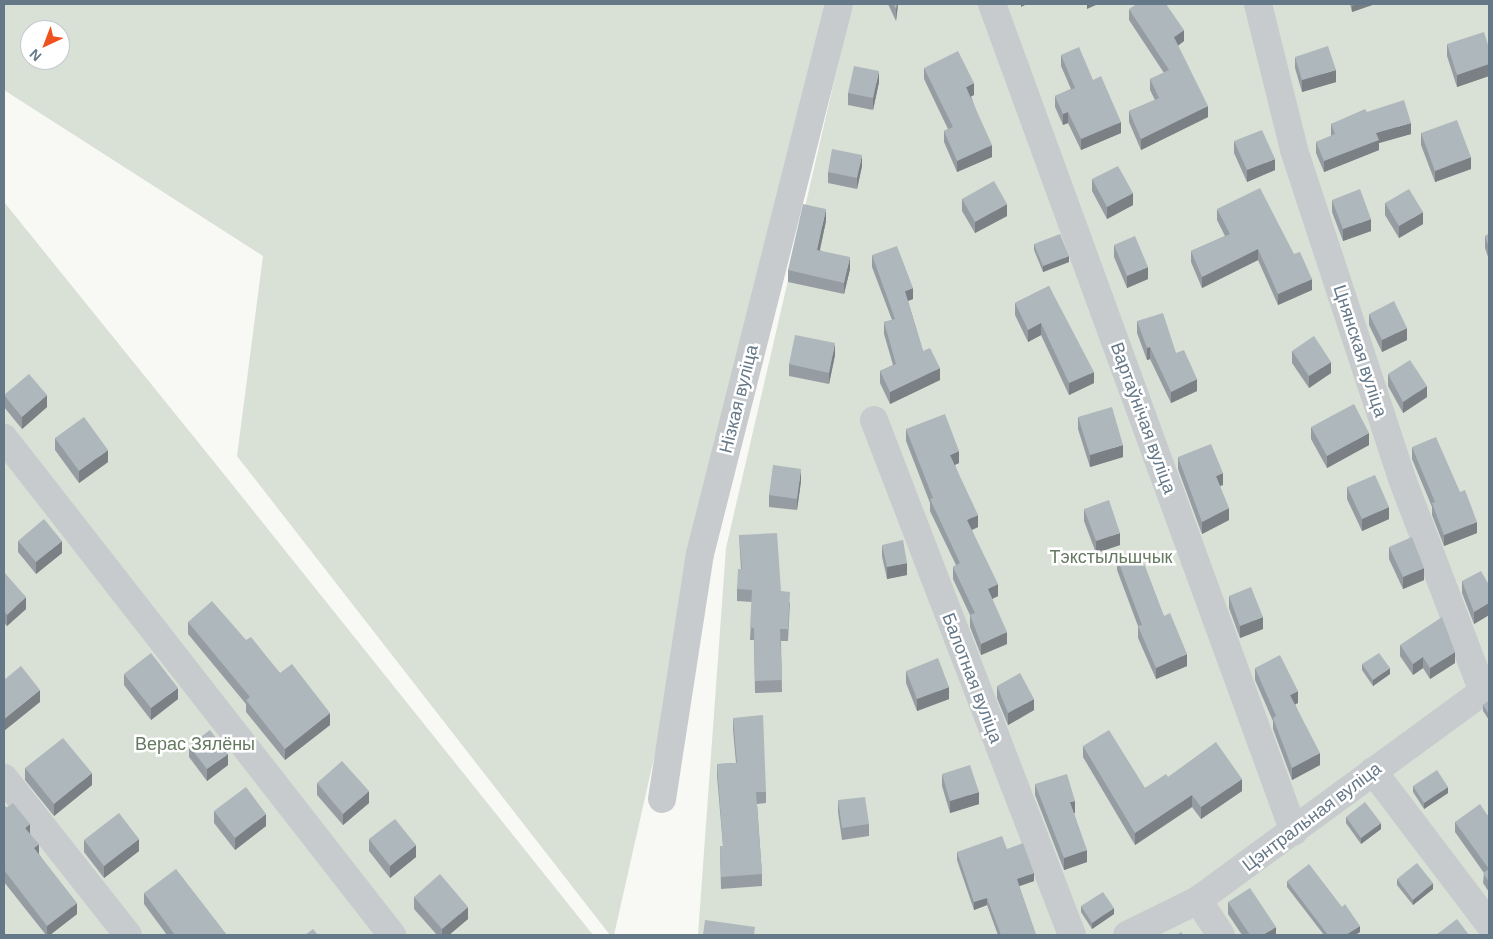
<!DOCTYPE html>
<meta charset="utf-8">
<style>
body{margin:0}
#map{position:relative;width:1493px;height:939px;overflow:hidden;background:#f8f8f5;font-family:Helvetica,sans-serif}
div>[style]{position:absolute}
.green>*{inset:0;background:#d9e0d5}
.minor>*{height:28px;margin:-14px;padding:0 14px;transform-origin:14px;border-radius:14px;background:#c7cbce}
.wall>*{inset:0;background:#969da2}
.shaded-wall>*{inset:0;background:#7a8084}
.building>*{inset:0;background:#aeb7bc}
span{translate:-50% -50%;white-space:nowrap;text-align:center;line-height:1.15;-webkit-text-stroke:5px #fff;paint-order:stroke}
.street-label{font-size:18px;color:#657888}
.park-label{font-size:18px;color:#657960}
.frame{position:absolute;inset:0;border:5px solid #657888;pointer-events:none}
.north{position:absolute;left:20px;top:20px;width:50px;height:50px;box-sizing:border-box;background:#fff;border:1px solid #c1c9cf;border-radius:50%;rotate:223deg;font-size:14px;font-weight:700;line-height:20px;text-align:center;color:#657888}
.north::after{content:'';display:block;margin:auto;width:18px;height:22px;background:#ee521e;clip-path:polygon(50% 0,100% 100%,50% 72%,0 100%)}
</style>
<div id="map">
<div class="green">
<i style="clip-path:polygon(evenodd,4px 4px,839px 4px,700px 554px,614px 935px,610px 935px,237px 456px,263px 256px,4px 90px,4px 4px,30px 30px,60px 30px,60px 60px,30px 60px,30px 30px)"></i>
<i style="clip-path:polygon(852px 4px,1489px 4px,1489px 935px,698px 935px,726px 548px)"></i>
<i style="clip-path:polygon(4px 202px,219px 468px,593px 935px,4px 935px)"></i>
</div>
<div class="minor">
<i style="left:992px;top:4px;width:881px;rotate:69.96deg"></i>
<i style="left:1258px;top:4px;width:150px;rotate:76.1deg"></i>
<i style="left:1294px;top:150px;width:343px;rotate:71.8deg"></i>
<i style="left:1401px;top:476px;width:231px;rotate:69.2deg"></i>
<i style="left:874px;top:420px;width:552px;rotate:68.97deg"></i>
<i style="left:4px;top:438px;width:631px;rotate:52.02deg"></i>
<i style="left:1373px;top:771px;width:192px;rotate:52.8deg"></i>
<i style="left:4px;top:778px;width:200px;rotate:51.7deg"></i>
<i style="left:662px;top:799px;width:248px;rotate:-81.2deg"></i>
<i style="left:700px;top:554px;width:567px;rotate:-75.82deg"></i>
<i style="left:1198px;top:900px;width:42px;rotate:56.7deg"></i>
<i style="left:1127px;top:935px;width:79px;rotate:-26.2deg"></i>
<i style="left:1198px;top:900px;width:361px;rotate:-36.2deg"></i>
</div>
<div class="wall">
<i style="clip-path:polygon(888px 4px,898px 4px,896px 21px)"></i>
<i style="clip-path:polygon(1350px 4px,1375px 4px,1352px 12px)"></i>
<i style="clip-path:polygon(1129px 9px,1184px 41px,1178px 46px,1208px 117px,1141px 150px,1129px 122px,1129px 111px,1155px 100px,1150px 90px,1150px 79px,1164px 73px,1129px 20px)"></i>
<i style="clip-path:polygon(1447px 44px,1489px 48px,1489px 76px,1457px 87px,1447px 56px)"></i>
<i style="clip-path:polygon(1061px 55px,1093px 80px,1121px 133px,1081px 150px,1068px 123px,1063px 125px,1055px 107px,1055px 96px,1071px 89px,1061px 66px)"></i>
<i style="clip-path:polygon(1295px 57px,1336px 82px,1302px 92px,1295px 68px)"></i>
<i style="clip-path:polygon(924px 68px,974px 95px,971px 96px,992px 157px,957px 172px,944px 142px,944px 131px,948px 129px,924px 79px)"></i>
<i style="clip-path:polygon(879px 82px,873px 110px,848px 105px,848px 93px)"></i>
<i style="clip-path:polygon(1367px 112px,1411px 134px,1379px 143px,1379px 150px,1324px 172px,1316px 153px,1316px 142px,1331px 136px,1331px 124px)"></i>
<i style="clip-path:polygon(1421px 133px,1471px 169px,1435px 182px,1421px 145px)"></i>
<i style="clip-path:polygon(1234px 141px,1275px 170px,1247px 182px,1234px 153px)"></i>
<i style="clip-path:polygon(862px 166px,857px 189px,828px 183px,828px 172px)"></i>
<i style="clip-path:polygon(1092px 179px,1133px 205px,1107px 219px,1092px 191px)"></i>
<i style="clip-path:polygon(962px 199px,1007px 216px,975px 233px,962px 211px)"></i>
<i style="clip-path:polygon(1332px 200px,1371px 231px,1343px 241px,1332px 212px)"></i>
<i style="clip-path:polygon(1385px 203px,1423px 224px,1399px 238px,1385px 215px)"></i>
<i style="clip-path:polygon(1217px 209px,1312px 290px,1278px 305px,1258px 260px,1202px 288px,1191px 262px,1191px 251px,1225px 236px,1217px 220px)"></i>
<i style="clip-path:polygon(826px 221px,820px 250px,850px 269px,844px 294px,788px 282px,788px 270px)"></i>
<i style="clip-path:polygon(1489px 234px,1489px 260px,1485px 248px,1485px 236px)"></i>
<i style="clip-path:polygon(1034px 244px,1069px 262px,1043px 272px,1034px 250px)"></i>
<i style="clip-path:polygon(1114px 245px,1148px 279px,1127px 288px,1114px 257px)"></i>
<i style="clip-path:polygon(872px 255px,913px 299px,908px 301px,923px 351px,940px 380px,890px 404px,880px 383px,880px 371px,893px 365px,884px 334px,884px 322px,892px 320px,872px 267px)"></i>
<i style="clip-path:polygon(1049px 286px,1094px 383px,1069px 395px,1041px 335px,1028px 342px,1015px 315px,1015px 303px)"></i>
<i style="clip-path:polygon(1369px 314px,1407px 340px,1382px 352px,1369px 325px)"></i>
<i style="clip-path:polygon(1137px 321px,1176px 353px,1197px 391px,1171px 403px,1150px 359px,1147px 360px,1137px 333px)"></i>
<i style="clip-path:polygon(1292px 351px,1331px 373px,1309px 388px,1292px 363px)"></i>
<i style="clip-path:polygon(835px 355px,829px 384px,789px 376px,789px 364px)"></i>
<i style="clip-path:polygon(1388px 374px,1427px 397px,1403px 413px,1388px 386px)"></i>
<i style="clip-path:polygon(4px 395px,47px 407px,22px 429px,4px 407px)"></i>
<i style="clip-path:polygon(1078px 417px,1123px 457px,1090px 467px,1078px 429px)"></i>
<i style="clip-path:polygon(1311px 427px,1369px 445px,1327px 468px,1311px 439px)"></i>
<i style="clip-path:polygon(906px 429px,959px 463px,955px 465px,978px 527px,972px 530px,998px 596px,992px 599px,1007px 644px,981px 655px,970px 627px,970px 615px,953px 579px,953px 567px,956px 565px,930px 511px,930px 503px,906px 441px)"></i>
<i style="clip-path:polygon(55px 438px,108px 462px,79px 483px,55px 450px)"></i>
<i style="clip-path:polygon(1412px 447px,1477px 533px,1444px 546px,1432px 515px,1432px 507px,1412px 459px)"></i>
<i style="clip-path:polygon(1178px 457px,1223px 485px,1220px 486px,1229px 520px,1202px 534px,1178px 469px)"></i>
<i style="clip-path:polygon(801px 481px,797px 510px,769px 507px,769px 495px)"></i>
<i style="clip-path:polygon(1347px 487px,1389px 519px,1362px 531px,1347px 499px)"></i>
<i style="clip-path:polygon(1084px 509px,1120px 545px,1096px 553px,1084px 521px)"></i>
<i style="clip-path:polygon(739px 535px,790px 603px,788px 641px,781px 641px,782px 692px,755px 693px,754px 640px,750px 640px,752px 602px,737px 601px,737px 589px,741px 569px)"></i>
<i style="clip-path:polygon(18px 541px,62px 553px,36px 574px,18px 552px)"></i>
<i style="clip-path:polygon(882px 545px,907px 575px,887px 579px,882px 556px)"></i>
<i style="clip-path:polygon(1389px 547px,1424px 580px,1403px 589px,1389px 559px)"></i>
<i style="clip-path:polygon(1117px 558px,1164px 616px,1187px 666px,1156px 679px,1138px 638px,1138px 626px,1117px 570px)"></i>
<i style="clip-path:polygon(4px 572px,26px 609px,7px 626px,4px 623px)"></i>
<i style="clip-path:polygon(1462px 581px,1489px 585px,1489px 615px,1474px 624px,1462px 593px)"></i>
<i style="clip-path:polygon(1229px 596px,1263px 629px,1240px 638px,1229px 608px)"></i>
<i style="clip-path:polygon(188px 622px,246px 640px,280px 673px,330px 725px,285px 760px,246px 712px,246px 704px,188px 634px)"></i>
<i style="clip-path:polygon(1400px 645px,1455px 663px,1430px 679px,1423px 668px,1413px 675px,1400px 656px)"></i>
<i style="clip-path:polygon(1362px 664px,1390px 674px,1373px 686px,1362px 670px)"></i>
<i style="clip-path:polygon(1255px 668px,1298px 703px,1295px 704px,1320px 765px,1292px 780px,1273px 729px,1273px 721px,1255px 680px)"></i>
<i style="clip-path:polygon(906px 671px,949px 699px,917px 711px,906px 683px)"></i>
<i style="clip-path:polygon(124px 674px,178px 699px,151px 720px,124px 685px)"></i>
<i style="clip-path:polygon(997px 686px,1034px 710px,1008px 725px,997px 698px)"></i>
<i style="clip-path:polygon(1489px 701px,1489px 720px,1483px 711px,1483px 705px)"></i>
<i style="clip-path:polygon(733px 718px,766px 792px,766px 803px,757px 804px,762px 874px,762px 886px,721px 889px,720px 846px,723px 846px,717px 776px,717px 764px,736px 763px,733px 730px)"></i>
<i style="clip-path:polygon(189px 746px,228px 765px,207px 781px,189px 757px)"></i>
<i style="clip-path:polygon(1083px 746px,1145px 788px,1168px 777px,1242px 791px,1201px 819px,1192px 807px,1135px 845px,1083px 757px)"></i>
<i style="clip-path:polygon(25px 768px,92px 785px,54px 816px,25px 780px)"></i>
<i style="clip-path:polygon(942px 774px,979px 804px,950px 813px,942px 786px)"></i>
<i style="clip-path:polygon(317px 783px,369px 803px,343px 825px,317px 795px)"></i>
<i style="clip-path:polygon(1035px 784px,1075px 813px,1074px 813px,1087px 862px,1064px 870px,1035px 795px)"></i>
<i style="clip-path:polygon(1413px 786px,1448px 793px,1424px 809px,1413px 792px)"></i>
<i style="clip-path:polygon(838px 800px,869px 824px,869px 836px,842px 840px,838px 812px)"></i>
<i style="clip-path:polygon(4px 805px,30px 833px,39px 854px,77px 914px,50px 935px,46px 935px,4px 882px)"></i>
<i style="clip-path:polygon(214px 811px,266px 826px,235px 850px,214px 823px)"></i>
<i style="clip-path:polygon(1489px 815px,1489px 892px,1483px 883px,1484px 873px,1455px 832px,1455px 822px)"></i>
<i style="clip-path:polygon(1346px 817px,1381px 829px,1361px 844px,1346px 823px)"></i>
<i style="clip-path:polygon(369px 839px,416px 857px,390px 878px,369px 851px)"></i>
<i style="clip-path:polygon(84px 840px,139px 851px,104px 878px,84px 852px)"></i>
<i style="clip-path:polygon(1007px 849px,1034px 881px,1019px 886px,1036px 935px,998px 935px,987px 905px,974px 910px,957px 860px,957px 852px)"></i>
<i style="clip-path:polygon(1397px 879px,1433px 889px,1413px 905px,1397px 885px)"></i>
<i style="clip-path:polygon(1287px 881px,1360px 932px,1355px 935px,1324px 935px,1287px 887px)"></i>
<i style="clip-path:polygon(144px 893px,227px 935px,167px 935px,144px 904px)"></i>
<i style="clip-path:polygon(414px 897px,468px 919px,449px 935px,437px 935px,414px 909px)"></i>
<i style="clip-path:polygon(1228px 902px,1276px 935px,1242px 935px,1228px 914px)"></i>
<i style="clip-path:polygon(1081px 906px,1114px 914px,1092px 929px,1081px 912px)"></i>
</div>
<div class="shaded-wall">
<i style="clip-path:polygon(897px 4px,898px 4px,896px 21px,896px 9px)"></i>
<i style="clip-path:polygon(1021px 4px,1027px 4px,1021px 7px)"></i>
<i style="clip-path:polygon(1087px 4px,1098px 4px,1087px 9px)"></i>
<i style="clip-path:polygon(1358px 4px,1375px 4px,1352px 12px,1352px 6px)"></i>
<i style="clip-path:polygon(1184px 30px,1184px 41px,1174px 48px,1174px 37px)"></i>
<i style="clip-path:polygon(1489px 64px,1489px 76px,1457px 87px,1457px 75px)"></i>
<i style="clip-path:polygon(1336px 70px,1336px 82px,1302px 92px,1302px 80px)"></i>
<i style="clip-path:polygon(879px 71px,879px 82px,873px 110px,873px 98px)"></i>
<i style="clip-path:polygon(974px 83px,974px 95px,966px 99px,966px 87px)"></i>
<i style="clip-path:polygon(1208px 106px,1208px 117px,1141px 150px,1141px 139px)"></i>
<i style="clip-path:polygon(1068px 112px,1068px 123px,1063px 125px,1063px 114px)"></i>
<i style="clip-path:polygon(1121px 122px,1121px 133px,1081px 150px,1081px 139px)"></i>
<i style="clip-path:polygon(1411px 123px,1411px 134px,1379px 143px,1379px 150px,1324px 172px,1324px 161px,1376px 133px)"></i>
<i style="clip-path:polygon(992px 145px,992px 157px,957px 172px,957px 161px)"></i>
<i style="clip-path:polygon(862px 155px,862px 166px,857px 189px,857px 178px)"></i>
<i style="clip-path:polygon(1471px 157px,1471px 169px,1435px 182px,1435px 171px)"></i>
<i style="clip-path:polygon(1275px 159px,1275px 170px,1247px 182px,1247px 170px)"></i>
<i style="clip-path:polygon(1133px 193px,1133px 205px,1107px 219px,1107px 207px)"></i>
<i style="clip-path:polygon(1007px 204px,1007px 216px,975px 233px,975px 222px)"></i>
<i style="clip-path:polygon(826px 209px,826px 221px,817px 262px,817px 250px)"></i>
<i style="clip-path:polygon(1423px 212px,1423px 224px,1399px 238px,1399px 226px)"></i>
<i style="clip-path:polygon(1371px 219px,1371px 231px,1343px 241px,1343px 229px)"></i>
<i style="clip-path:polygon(1258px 249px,1258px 260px,1202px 288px,1202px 277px)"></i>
<i style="clip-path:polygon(1069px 256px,1069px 262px,1043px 272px,1043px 266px)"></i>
<i style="clip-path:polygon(850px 257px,850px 269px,844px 294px,844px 283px)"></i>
<i style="clip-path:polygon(1148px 267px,1148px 279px,1127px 288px,1127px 276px)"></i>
<i style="clip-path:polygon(1312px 279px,1312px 290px,1278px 305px,1278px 294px)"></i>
<i style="clip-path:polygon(913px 288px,913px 299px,905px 302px,905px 291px)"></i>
<i style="clip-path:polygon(1041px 323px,1041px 335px,1028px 342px,1028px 330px)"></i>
<i style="clip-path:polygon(1407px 328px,1407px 340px,1382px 352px,1382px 340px)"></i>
<i style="clip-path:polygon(835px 343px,835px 355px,829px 384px,829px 373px)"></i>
<i style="clip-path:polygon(1150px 347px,1150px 359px,1147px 360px,1147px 348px)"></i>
<i style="clip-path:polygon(1331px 362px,1331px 373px,1309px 388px,1309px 376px)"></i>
<i style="clip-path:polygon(940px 368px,940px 380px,890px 404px,890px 392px)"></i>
<i style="clip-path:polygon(1094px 372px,1094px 383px,1069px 395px,1069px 383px)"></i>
<i style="clip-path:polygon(1197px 379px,1197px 391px,1171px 403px,1171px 392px)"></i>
<i style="clip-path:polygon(1427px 386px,1427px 397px,1403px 413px,1403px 402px)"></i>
<i style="clip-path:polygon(47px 395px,47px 407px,22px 429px,22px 417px)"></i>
<i style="clip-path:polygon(1369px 433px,1369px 445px,1327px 468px,1327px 456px)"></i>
<i style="clip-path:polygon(1123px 445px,1123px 457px,1090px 467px,1090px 455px)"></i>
<i style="clip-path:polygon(108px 450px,108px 462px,79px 483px,79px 471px)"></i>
<i style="clip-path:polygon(959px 451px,959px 463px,950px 467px,950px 455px)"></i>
<i style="clip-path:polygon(801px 469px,801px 481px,797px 510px,797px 499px)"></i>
<i style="clip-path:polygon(1223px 473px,1223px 485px,1216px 487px,1216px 476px)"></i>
<i style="clip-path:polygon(1389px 507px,1389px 519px,1362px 531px,1362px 519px)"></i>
<i style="clip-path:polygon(1229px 508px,1229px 520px,1202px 534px,1202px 522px)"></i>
<i style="clip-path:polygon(978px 515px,978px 527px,967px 532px,967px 520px)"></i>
<i style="clip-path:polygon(1477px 522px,1477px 533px,1444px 546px,1444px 535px)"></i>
<i style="clip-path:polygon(1120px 533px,1120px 545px,1096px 553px,1096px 541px)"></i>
<i style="clip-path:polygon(62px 541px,62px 553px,36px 574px,36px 562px)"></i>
<i style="clip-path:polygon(907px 563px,907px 575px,887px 579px,887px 567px)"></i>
<i style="clip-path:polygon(1424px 568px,1424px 580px,1403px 589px,1403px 577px)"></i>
<i style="clip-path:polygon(998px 584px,998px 596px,988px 601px,988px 589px)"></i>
<i style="clip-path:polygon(26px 597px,26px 609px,7px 626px,7px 615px)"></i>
<i style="clip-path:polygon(1489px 603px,1489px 615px,1474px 624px,1474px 612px)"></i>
<i style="clip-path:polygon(1263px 617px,1263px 629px,1240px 638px,1240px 626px)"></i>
<i style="clip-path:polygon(1007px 632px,1007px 644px,981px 655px,981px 644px)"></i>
<i style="clip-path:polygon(1455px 652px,1455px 663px,1430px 679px,1430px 668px)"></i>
<i style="clip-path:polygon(1187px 654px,1187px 666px,1156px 679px,1156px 668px)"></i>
<i style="clip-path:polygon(1423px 657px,1423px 668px,1413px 675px,1413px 664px)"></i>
<i style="clip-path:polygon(1390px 668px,1390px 674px,1373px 686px,1373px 680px)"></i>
<i style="clip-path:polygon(949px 687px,949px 699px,917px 711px,917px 699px)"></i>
<i style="clip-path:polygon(178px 688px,178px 699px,151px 720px,151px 708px)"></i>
<i style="clip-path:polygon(40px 690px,40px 702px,4px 731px,4px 719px)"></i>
<i style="clip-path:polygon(1298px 691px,1298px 703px,1290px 707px,1290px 695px)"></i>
<i style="clip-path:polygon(1034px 699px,1034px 710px,1008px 725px,1008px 713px)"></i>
<i style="clip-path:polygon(330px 713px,330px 725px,285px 760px,285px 749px)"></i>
<i style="clip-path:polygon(1320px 753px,1320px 765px,1292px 780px,1292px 768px)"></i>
<i style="clip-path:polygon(228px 754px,228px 765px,207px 781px,207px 769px)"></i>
<i style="clip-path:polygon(92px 773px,92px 785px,54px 816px,54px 804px)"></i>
<i style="clip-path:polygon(1242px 779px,1242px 791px,1201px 819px,1201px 807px)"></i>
<i style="clip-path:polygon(1448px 787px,1448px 793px,1424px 809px,1424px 803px)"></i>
<i style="clip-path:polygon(369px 791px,369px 803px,343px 825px,343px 814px)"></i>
<i style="clip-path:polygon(979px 792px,979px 804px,950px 813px,950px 801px)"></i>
<i style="clip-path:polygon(1192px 795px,1192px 807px,1135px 845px,1135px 833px)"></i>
<i style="clip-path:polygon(1075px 801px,1075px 813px,1070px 814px,1070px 802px)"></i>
<i style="clip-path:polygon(266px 814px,266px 826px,235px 850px,235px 838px)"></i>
<i style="clip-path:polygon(1381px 823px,1381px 829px,1361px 844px,1361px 838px)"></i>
<i style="clip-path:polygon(30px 824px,30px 836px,25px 828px)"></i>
<i style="clip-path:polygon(139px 839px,139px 851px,104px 878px,104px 866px)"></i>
<i style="clip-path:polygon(39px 844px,39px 856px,34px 848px)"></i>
<i style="clip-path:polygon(416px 845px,416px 857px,390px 878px,390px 866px)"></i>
<i style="clip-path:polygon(1087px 850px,1087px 862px,1064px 870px,1064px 858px)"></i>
<i style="clip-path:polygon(1034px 873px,1034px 881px,1017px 887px,1017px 879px)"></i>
<i style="clip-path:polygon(1433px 883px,1433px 889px,1413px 905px,1413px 900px)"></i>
<i style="clip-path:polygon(987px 898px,987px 905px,974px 910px,974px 902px)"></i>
<i style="clip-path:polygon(77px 903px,77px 914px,50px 935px,47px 935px,47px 926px)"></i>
<i style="clip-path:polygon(468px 907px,468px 919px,449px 935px,442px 935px,442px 929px)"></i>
<i style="clip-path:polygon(1114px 908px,1114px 914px,1092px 929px,1092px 923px)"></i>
<i style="clip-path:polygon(1360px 926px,1360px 932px,1355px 935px,1346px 935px)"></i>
<i style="clip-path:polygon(1276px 927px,1276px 935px,1263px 935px)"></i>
</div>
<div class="building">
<i style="clip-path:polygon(893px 4px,897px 4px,896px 9px)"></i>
<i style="clip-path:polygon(1137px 4px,1166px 4px,1184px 30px,1174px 37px,1208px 106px,1141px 139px,1129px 111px,1159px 98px,1150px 79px,1169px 70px,1129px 9px)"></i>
<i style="clip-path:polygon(1484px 32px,1489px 48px,1489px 64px,1457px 75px,1447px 44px)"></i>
<i style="clip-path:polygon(1328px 46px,1336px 70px,1302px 80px,1295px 57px)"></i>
<i style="clip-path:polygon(1079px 47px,1093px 80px,1101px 76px,1121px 122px,1081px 139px,1068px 112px,1063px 114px,1055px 96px,1075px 88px,1061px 55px)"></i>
<i style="clip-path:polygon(958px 51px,974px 83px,966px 87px,992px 145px,957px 161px,944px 131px,953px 127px,924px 68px)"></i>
<i style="clip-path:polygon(854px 66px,879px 71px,873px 98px,848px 93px)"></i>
<i style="clip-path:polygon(1404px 100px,1411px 123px,1376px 133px,1379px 140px,1324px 161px,1316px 142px,1335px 134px,1331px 124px,1365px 109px,1367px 112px)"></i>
<i style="clip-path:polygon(1457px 120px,1471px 157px,1435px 171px,1421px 133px)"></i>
<i style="clip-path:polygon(1262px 130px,1275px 159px,1247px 170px,1234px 141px)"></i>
<i style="clip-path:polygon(832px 149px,862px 155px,857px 178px,828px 172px)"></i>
<i style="clip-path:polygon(1118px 166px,1133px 193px,1107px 207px,1092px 179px)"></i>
<i style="clip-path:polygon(994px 181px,1007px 204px,975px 222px,962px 199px)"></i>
<i style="clip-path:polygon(1260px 188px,1294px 254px,1300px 252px,1312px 279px,1278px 294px,1258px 249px,1202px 277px,1191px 251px,1230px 234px,1217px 209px)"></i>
<i style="clip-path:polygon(1360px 189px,1371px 219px,1343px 229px,1332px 200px)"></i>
<i style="clip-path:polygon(1409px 189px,1423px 212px,1399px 226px,1385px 203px)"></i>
<i style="clip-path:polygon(803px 204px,826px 209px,817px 250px,850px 257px,844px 283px,788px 270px)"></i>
<i style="clip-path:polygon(1060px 234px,1069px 256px,1043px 266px,1034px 244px)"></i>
<i style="clip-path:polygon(1489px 234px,1489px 248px,1485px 236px)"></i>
<i style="clip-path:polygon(1135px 236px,1148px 267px,1127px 276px,1114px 245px)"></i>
<i style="clip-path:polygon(897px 246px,913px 288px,905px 291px,923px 351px,930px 348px,940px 368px,890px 392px,880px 371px,896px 364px,884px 322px,895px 319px,872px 255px)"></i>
<i style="clip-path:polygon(1049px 286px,1094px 372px,1069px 383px,1041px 323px,1028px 330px,1015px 303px)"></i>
<i style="clip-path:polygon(1394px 301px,1407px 328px,1382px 340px,1369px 314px)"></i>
<i style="clip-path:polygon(1163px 313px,1176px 353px,1184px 350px,1197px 379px,1171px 392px,1150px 347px,1147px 348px,1137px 321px)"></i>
<i style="clip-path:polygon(795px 335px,835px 343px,829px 373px,789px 364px)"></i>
<i style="clip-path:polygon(1314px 336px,1331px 362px,1309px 376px,1292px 351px)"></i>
<i style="clip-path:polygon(1410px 360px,1427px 386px,1403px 402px,1388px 374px)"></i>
<i style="clip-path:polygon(29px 374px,47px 395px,22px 417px,4px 395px)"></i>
<i style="clip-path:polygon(1354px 404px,1369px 433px,1327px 456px,1311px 427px)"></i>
<i style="clip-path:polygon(1112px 407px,1123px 445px,1090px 455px,1078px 417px)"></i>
<i style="clip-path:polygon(945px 414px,959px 451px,950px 455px,978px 515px,967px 520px,998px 584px,988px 589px,1007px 632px,981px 644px,970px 615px,975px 613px,953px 567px,960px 563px,930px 499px,933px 498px,906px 429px)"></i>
<i style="clip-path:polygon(84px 417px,108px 450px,79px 471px,55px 438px)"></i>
<i style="clip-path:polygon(1436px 437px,1460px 492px,1465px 490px,1477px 522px,1444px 535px,1432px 503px,1435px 502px,1412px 447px)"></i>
<i style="clip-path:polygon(1211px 444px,1223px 473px,1216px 476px,1229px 508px,1202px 522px,1178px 457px)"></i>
<i style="clip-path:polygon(773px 465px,801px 469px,797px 499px,769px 495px)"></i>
<i style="clip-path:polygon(1375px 475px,1389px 507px,1362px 519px,1347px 487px)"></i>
<i style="clip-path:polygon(1109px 500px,1120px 533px,1096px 541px,1084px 509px)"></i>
<i style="clip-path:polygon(44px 519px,62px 541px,36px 562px,18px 541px)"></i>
<i style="clip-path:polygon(777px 533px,781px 591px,790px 592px,788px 629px,780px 629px,782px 680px,755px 681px,754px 628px,750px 628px,752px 590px,737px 589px,738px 569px,742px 569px,739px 535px)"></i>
<i style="clip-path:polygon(1412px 537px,1424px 568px,1403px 577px,1389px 547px)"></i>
<i style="clip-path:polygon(903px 540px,907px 563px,887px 567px,882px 545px)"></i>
<i style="clip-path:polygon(1139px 550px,1164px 616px,1170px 613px,1187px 654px,1156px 668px,1138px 626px,1142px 625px,1117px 558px)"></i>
<i style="clip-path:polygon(1481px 571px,1489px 585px,1489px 603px,1474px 612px,1462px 581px)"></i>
<i style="clip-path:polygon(4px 572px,26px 597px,7px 615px,4px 611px)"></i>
<i style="clip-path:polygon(1251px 587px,1263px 617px,1240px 626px,1229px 596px)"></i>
<i style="clip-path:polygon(212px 601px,246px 640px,251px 637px,280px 673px,292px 664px,330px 713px,285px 749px,246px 700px,250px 697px,188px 622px)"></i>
<i style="clip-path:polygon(1442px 617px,1455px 652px,1430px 668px,1423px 657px,1413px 664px,1400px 645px)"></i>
<i style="clip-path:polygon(151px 653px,178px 688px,151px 708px,124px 674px)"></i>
<i style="clip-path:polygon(1379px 653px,1390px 668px,1373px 680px,1362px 664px)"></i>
<i style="clip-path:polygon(1280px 655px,1298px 691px,1290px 695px,1320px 753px,1292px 768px,1273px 718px,1276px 716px,1255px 668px)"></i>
<i style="clip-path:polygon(938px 658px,949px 687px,917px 699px,906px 671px)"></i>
<i style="clip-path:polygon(21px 666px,40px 690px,4px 719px,4px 680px)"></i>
<i style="clip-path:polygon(1020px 673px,1034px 699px,1008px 713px,997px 686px)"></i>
<i style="clip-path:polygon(1489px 701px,1489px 714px,1483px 705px)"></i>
<i style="clip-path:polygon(763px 715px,766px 792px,756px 792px,762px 874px,721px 877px,720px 846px,723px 846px,717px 764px,737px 763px,733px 718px)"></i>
<i style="clip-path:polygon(210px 730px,228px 754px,207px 769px,189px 746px)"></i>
<i style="clip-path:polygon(1109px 730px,1145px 788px,1166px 774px,1168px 777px,1216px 742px,1242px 779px,1201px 807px,1192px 795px,1135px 833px,1083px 746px)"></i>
<i style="clip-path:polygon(63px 738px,92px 773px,54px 804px,25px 768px)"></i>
<i style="clip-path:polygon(342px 761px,369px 791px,343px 814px,317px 783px)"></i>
<i style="clip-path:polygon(970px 765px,979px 792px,950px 801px,942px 774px)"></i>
<i style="clip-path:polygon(1437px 770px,1448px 787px,1424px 803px,1413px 786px)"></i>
<i style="clip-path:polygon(1067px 774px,1075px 801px,1070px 802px,1087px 850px,1064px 858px,1035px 784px)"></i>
<i style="clip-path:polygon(246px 787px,266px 814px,235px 838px,214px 811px)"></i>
<i style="clip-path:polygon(865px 797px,869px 824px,842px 828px,838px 800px)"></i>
<i style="clip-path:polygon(1365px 802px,1381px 823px,1361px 838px,1346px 817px)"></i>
<i style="clip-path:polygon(13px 803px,30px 824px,25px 828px,39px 844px,34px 848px,77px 903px,47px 926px,4px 870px,4px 805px,6px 808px)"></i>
<i style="clip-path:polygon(1480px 804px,1488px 816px,1489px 815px,1489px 882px,1483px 873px,1489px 869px,1455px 822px)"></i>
<i style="clip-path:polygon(119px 813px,139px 839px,104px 866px,84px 840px)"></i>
<i style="clip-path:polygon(395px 819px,416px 845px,390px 866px,369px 839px)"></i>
<i style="clip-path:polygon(1002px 836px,1007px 849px,1023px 843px,1034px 873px,1017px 879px,1036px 935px,1001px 935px,987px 898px,974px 902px,957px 852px)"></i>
<i style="clip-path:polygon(1417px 863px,1433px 883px,1413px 900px,1397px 879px)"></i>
<i style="clip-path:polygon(1309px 864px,1342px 907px,1345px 904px,1360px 926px,1346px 935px,1328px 935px,1287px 881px)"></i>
<i style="clip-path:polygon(176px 869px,227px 935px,175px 935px,144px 893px)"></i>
<i style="clip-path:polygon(440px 874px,468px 907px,442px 929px,414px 897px)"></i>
<i style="clip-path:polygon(1250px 888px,1276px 927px,1263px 935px,1250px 935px,1228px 902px)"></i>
<i style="clip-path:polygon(1103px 892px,1114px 908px,1092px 923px,1081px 906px)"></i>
<i style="clip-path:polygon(1457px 919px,1469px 935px,1436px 935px)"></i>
<i style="clip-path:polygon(705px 920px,755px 927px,754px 935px,703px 935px)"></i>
<i style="clip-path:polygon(313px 929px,318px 935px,305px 935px)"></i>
<i style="clip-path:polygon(1181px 932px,1183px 935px,1177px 935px)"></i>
</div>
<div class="street-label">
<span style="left:1360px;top:351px;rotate:72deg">Цнянская вуліца</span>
<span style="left:739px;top:399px;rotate:-76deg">Нізкая вуліца</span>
<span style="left:1143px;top:418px;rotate:70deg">Вартаўнічая вуліца</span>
<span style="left:972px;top:678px;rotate:69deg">Балотная вуліца</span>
<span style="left:1312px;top:817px;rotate:-37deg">Цэнтральная вуліца</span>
</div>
<div class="park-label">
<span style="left:1111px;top:557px">Тэкстыльшчык</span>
<span style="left:195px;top:744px">Верас Зялёны</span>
</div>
<div class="frame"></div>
<div class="north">N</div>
</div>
